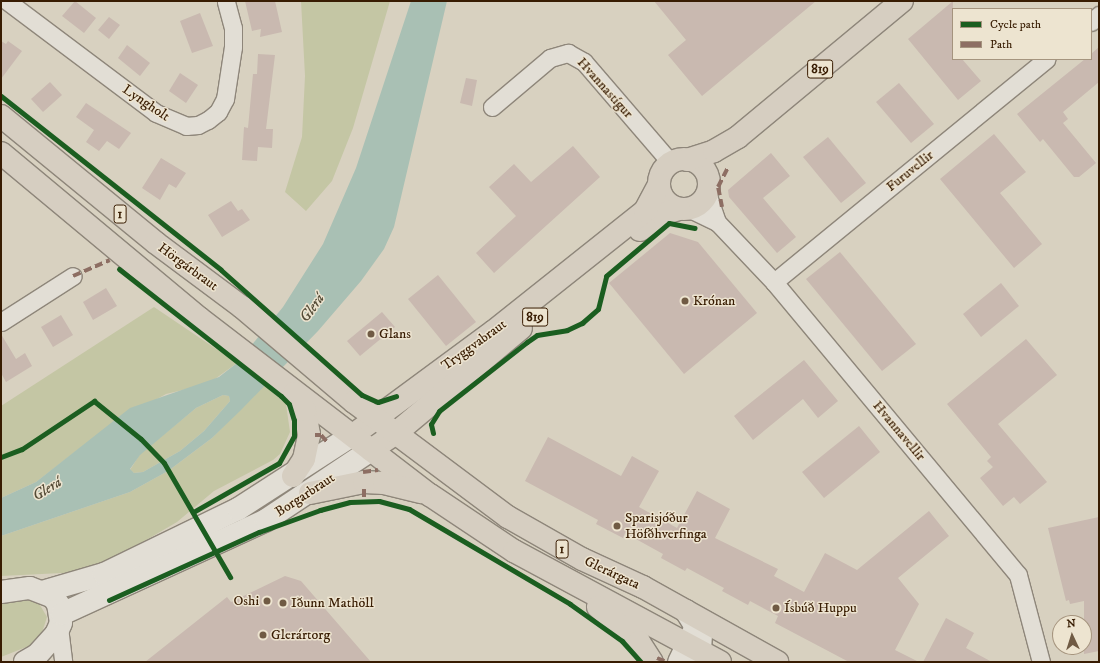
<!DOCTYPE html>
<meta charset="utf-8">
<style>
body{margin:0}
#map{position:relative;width:1100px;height:663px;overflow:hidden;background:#d8d1c0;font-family:"IM FELL DW Pica",serif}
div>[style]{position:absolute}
.green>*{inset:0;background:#c4c6a4}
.water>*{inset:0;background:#a9c0b4}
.building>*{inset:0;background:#c9b9b0}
.roads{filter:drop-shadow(1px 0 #8e867a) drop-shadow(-1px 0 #8e867a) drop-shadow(0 1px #8e867a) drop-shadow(0 -1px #8e867a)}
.street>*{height:17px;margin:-8.5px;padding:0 8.5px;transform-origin:8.5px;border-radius:8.5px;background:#e2ded5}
.secondary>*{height:22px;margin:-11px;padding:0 11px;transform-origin:11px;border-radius:11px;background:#e2ded5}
.primary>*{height:22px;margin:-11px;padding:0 11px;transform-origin:11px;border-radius:11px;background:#d6cec1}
.primary>.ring{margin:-11px;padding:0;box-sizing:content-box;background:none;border:22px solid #d6cec1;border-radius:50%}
.highway>*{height:22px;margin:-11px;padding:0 11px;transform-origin:11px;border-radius:11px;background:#d6cec1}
.quiet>*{height:4px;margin-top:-2px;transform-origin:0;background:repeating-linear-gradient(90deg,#8d6e63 0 8px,transparent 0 12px)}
.cycleway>*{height:5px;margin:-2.5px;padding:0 2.5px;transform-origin:2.5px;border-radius:2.5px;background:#1b5e20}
.dots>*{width:11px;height:11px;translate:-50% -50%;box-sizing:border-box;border:2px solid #ede4d0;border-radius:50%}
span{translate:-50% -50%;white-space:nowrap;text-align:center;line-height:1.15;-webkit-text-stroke:3px #ede4d0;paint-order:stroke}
.shield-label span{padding:1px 3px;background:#ede4d0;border:1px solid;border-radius:3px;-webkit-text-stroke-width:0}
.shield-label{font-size:13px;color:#381c02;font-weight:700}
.street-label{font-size:14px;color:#381c02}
.poi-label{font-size:14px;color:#381c02}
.left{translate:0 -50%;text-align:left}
.right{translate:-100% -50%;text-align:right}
.water-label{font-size:15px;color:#544b36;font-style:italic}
.frame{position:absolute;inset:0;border:2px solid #381c02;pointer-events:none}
.legend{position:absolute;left:952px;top:8px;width:140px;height:52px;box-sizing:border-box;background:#ede4d0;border:1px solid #a5947e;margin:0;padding:5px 7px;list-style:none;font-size:12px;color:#381c02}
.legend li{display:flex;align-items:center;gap:8px;height:20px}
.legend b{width:20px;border:1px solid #a5947e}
.north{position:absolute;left:1052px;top:615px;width:40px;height:40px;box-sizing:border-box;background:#ede4d0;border:1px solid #a5947e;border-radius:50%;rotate:356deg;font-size:11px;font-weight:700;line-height:16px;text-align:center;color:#381c02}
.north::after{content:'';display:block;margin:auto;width:14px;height:18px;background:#705b44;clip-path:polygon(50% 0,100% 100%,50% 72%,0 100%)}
</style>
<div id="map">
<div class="green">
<i style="clip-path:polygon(301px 1px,390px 1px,353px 128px,332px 181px,306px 211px,285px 192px,302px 137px,305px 76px)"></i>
<i style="clip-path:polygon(154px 307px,237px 363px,208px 384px,166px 394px,110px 425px,36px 482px,1px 498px,1px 406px)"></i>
<i style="clip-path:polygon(264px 385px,286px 404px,290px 432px,280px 454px,273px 460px,214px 491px,177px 522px,100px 567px,83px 572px,1px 576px,1px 536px,130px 492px,168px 471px,212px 438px)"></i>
<i style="clip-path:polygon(223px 395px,229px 396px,230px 401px,204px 431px,180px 451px,143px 472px,134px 473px,130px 470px,140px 454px,196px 408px)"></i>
<i style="clip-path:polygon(13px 596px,37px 600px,47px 617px,41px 636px,34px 644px,1px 657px,1px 601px)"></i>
</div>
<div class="water">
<i style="clip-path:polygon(evenodd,411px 1px,447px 1px,394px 227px,384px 249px,361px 281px,318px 331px,241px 410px,212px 438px,168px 471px,130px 492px,1px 536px,1px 498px,36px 482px,130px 408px,219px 377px,237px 363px,283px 307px,323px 244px,356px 168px,411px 1px,223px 395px,229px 396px,230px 401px,204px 431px,180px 451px,143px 472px,134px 473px,130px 469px,140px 455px,196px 408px,223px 395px)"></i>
</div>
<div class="building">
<i style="clip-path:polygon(75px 1px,96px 18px,84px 33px,62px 16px)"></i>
<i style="clip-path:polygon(245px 1px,275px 1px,282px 32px,260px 37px,261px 29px,252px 31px)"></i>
<i style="clip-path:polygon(654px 1px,816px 1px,702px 96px,668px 55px,686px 40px)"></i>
<i style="clip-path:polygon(953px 1px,953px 59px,962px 59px,981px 81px,958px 100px,908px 39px)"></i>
<i style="clip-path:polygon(200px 13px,213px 46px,192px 53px,180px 21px)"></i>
<i style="clip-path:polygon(109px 17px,120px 25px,109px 39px,98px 30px)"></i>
<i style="clip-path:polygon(1px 41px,6px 44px,8px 41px,22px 51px,1px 79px)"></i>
<i style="clip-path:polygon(127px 45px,150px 63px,140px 76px,118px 58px)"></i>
<i style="clip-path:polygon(1099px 47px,1099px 82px,1063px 112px,1068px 119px,1063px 123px,1096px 163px,1079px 177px,1074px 177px,1043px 139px,1040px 142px,1017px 114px,1085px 59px,1091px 59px,1091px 54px)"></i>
<i style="clip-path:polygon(258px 54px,275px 55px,266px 129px,273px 129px,272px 148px,258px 147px,257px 161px,242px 160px,244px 127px,248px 128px,253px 74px,257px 74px)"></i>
<i style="clip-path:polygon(180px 73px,198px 85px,186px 103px,169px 91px)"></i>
<i style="clip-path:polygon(466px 78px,477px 80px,472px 106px,460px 103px)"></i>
<i style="clip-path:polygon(50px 82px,62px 95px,43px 112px,31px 99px)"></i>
<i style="clip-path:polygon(899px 83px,934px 124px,911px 143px,876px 102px)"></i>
<i style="clip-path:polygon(86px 103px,131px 133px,119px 149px,107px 141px,99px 151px,86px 142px,94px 130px,76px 117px)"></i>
<i style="clip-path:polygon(994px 134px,1026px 172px,1000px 193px,1042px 244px,1014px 268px,940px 179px)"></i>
<i style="clip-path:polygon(828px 137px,866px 183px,841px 203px,803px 157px)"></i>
<i style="clip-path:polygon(573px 146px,600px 177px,494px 273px,476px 253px,516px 216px,489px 187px,514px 164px,531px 182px)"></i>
<i style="clip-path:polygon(771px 153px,790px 176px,763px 198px,796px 237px,777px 253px,729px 197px,728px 190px)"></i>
<i style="clip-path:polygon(161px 158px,186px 173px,176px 188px,169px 184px,160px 200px,142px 188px)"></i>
<i style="clip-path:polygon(231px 201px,238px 211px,242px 209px,250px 220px,222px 237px,208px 215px)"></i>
<i style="clip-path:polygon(670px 233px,698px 242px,757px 313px,684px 374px,609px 283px)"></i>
<i style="clip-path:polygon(840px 252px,916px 344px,882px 371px,806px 279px)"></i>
<i style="clip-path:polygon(438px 275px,476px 322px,446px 346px,408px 299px)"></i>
<i style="clip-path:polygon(1001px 283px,1019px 306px,981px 337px,963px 314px)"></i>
<i style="clip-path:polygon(106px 288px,117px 306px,93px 320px,83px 302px)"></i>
<i style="clip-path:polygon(382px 312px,395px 327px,360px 356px,347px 341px)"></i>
<i style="clip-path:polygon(61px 315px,73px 335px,53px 347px,41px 327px)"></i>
<i style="clip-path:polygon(1px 334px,16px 359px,25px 353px,32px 366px,6px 382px,1px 373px)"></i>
<i style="clip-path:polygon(1026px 339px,1057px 375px,998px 424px,1047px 482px,1020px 504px,1014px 497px,1003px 506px,980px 478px,993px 467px,987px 461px,991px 457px,947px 404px)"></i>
<i style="clip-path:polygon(804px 360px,838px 401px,818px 418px,803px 399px,753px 440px,734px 416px)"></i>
<i style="clip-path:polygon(859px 426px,880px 452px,824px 498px,802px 472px)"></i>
<i style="clip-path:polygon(548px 437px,621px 476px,632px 456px,659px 471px,639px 507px,677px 528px,697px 491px,730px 509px,715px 538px,778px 569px,774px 576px,804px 592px,825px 553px,857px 570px,929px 511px,949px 536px,898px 578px,919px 604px,895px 650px,919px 662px,849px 662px,775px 623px,778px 616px,750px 601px,748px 605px,722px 591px,724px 588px,687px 568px,685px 571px,661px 558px,663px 554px,625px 533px,623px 538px,596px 524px,598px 520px,525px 481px)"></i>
<i style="clip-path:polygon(1099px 517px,1099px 651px,1084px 654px,1084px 601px,1070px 604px,1069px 600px,1066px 601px,1048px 528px)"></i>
<i style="clip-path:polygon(285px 576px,301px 581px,371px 662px,145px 662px,227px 597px,231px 602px)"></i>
<i style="clip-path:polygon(946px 618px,974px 633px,966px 648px,992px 662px,923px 662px)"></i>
</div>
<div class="roads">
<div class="street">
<i style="left:7px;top:1px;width:186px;rotate:36.9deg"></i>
<i style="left:156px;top:113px;width:33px;rotate:23deg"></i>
<i style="left:186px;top:126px;width:12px;rotate:-5deg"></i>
<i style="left:198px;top:125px;width:11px;rotate:-27deg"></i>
<i style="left:208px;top:120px;width:13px;rotate:-39deg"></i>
<i style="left:218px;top:112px;width:15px;rotate:-62deg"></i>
<i style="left:225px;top:99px;width:53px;rotate:-81.3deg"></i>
<i style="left:233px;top:47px;width:19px;rotate:-90deg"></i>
<i style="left:233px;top:28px;width:28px;rotate:-105deg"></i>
<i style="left:1091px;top:22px;width:11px;rotate:-41deg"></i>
<i style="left:492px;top:107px;width:76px;rotate:-40.2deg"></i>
<i style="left:550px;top:58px;width:19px;rotate:-16deg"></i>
<i style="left:568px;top:53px;width:18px;rotate:29deg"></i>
<i style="left:584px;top:62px;width:133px;rotate:49.3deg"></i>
<i style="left:707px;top:193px;width:31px;rotate:71deg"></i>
<i style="left:717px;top:222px;width:83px;rotate:46.5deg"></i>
<i style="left:774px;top:282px;width:381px;rotate:50.2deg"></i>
<i style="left:1018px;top:575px;width:90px;rotate:75.2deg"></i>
<i style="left:690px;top:209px;width:30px;rotate:26deg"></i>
<i style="left:774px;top:282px;width:352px;rotate:-39.3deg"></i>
<i style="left:1px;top:322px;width:85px;rotate:-32.6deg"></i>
<i style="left:59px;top:627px;width:35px;rotate:83deg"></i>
</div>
<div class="secondary">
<i style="left:1px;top:592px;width:29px;rotate:-8deg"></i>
<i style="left:30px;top:588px;width:25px;rotate:21deg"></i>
<i style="left:53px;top:597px;width:9px;rotate:54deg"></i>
<i style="left:58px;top:604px;width:19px;rotate:81deg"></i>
<i style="left:61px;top:623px;width:12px;rotate:114deg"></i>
<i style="left:56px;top:634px;width:28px;rotate:132deg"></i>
<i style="left:37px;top:655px;width:14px;rotate:150deg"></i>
<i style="left:42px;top:592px;width:65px;rotate:-16.2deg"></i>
<i style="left:104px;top:574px;width:149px;rotate:-25.9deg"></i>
<i style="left:238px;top:509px;width:137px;rotate:-32.8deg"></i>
<i style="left:686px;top:611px;width:28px;rotate:58deg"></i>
<i style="left:701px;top:635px;width:27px;rotate:94deg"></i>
<i style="left:62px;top:614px;width:225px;rotate:-24.7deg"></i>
<i style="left:266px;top:520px;width:126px;rotate:-33.7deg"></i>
<i style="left:679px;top:662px;width:39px;rotate:-64deg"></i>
</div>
<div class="primary">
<i class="ring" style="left:659px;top:159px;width:28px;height:28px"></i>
<i style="left:687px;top:160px;width:28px;rotate:-18deg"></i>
<i style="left:714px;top:151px;width:28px;rotate:-30deg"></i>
<i style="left:738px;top:137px;width:213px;rotate:-39.7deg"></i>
<i style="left:640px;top:230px;width:27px;rotate:-36deg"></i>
<i style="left:662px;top:214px;width:18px;rotate:-16deg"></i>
<i style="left:353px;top:435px;width:175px;rotate:-36.4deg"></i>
<i style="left:494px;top:331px;width:193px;rotate:-38.5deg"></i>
<i style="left:645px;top:211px;width:30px;rotate:-62deg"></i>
<i style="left:371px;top:450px;width:30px;rotate:-34deg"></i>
<i style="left:396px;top:433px;width:163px;rotate:-40deg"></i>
</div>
<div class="highway">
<i style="left:1px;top:116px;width:200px;rotate:39.3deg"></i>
<i style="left:156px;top:243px;width:107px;rotate:36.7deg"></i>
<i style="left:242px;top:307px;width:147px;rotate:40.3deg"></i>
<i style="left:354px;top:402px;width:192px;rotate:36.8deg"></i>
<i style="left:508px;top:517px;width:85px;rotate:29.6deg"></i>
<i style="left:582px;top:559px;width:67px;rotate:24.7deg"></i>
<i style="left:643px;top:587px;width:154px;rotate:29.2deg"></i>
<i style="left:1px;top:153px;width:258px;rotate:39.8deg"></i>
<i style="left:199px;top:318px;width:291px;rotate:37.5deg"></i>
<i style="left:430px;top:495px;width:101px;rotate:33.7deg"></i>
<i style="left:514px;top:551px;width:234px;rotate:28.3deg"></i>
<i style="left:293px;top:476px;width:20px;rotate:-57deg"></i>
<i style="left:304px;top:459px;width:25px;rotate:-78deg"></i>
<i style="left:309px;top:435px;width:25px;rotate:-99deg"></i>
<i style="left:305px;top:410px;width:20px;rotate:-123deg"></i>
<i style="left:310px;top:493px;width:55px;rotate:-11.5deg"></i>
<i style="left:364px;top:482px;width:20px;rotate:3deg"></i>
<i style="left:384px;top:483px;width:38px;rotate:14deg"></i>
<i style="left:598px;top:607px;width:54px;rotate:40.5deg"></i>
<i style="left:639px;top:642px;width:24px;rotate:57deg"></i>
</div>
</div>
<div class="quiet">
<i style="left:722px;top:207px;width:20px;rotate:-101deg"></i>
<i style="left:718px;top:187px;width:22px;rotate:-63deg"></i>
<i style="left:73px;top:276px;width:40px;rotate:-23.4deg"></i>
<i style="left:315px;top:435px;width:6px"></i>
<i style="left:321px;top:435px;width:11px;rotate:49deg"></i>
<i style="left:363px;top:472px;width:15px;rotate:-8deg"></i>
<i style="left:364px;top:489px;width:12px;rotate:90deg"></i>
<i style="left:657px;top:658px;width:8px;rotate:23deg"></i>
</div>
<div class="cycleway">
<i style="left:1px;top:96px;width:280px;rotate:38.3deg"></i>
<i style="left:221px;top:270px;width:188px;rotate:41.6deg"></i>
<i style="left:362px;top:395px;width:17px;rotate:24deg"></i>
<i style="left:378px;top:402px;width:19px;rotate:-18deg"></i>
<i style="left:119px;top:269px;width:206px;rotate:38.1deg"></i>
<i style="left:281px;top:396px;width:11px;rotate:45deg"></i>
<i style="left:289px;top:404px;width:17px;rotate:73deg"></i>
<i style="left:294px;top:420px;width:16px;rotate:90deg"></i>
<i style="left:294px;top:436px;width:31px;rotate:119deg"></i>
<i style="left:279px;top:463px;width:99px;rotate:150.3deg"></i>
<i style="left:433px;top:433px;width:9px;rotate:-103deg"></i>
<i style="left:431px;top:424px;width:15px;rotate:-58deg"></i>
<i style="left:439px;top:411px;width:112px;rotate:-38.1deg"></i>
<i style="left:527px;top:342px;width:12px;rotate:-35deg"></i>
<i style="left:537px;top:335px;width:30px;rotate:-9deg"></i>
<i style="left:567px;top:330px;width:17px;rotate:-25deg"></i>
<i style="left:582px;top:323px;width:21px;rotate:-41deg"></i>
<i style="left:598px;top:309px;width:34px;rotate:-76deg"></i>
<i style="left:606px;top:276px;width:82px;rotate:-40.1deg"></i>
<i style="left:669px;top:223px;width:26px;rotate:11deg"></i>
<i style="left:1px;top:457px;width:22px;rotate:-21deg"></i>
<i style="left:22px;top:449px;width:87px;rotate:-33.7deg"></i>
<i style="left:94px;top:401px;width:60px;rotate:39deg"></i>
<i style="left:141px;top:439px;width:33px;rotate:46deg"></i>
<i style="left:164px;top:463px;width:132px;rotate:59.9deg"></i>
<i style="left:109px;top:600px;width:165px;rotate:-24.4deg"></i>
<i style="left:259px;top:532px;width:65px;rotate:-19.8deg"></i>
<i style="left:320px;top:510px;width:31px;rotate:-15deg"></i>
<i style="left:350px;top:502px;width:29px;rotate:-2deg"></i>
<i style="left:379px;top:501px;width:31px;rotate:15deg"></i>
<i style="left:409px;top:509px;width:187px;rotate:30.5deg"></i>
<i style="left:570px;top:604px;width:64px;rotate:35.4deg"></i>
<i style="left:622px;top:641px;width:28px;rotate:48deg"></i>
</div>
<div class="dots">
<i style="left:685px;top:301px;background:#705b44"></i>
<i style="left:371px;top:334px;background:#705b44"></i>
<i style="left:617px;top:526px;background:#705b44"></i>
<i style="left:267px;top:601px;background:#705b44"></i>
<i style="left:283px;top:603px;background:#705b44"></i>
<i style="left:776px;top:608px;background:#705b44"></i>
<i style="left:263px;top:635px;background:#705b44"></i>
</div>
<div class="shield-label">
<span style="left:820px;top:69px">819</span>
<span style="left:120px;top:214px">1</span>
<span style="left:535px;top:317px">819</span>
<span style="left:562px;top:549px">1</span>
</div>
<div class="street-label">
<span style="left:605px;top:88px;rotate:48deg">Hvannastígur</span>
<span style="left:146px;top:103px;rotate:34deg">Lyngholt</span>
<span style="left:910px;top:171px;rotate:-39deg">Furuvellir</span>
<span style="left:188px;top:267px;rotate:36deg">Hörgárbraut</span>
<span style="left:474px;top:345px;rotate:-36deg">Tryggvabraut</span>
<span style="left:899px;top:431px;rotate:50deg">Hvannavellir</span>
<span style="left:305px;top:495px;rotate:-33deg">Borgarbraut</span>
<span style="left:612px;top:573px;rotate:25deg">Glerárgata</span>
</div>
<div class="poi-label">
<span class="left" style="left:693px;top:301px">Krónan</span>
<span class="left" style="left:379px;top:334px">Glans</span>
<span class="left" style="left:625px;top:526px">Sparisjóður<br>Höfðhverfinga</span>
<span class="right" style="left:259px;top:601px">Oshi</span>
<span class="left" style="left:291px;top:603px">Iðunn Mathöll</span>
<span class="left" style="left:784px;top:608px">Ísbúð Huppu</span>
<span class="left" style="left:271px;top:635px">Glerártorg</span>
</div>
<div class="water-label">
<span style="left:312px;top:308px;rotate:-54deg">Glerá</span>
<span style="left:47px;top:489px;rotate:-32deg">Glerá</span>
</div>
<div class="frame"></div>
<ul class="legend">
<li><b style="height:5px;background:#1b5e20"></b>Cycle path</li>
<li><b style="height:5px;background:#8d6e63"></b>Path</li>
</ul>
<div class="north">N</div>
</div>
